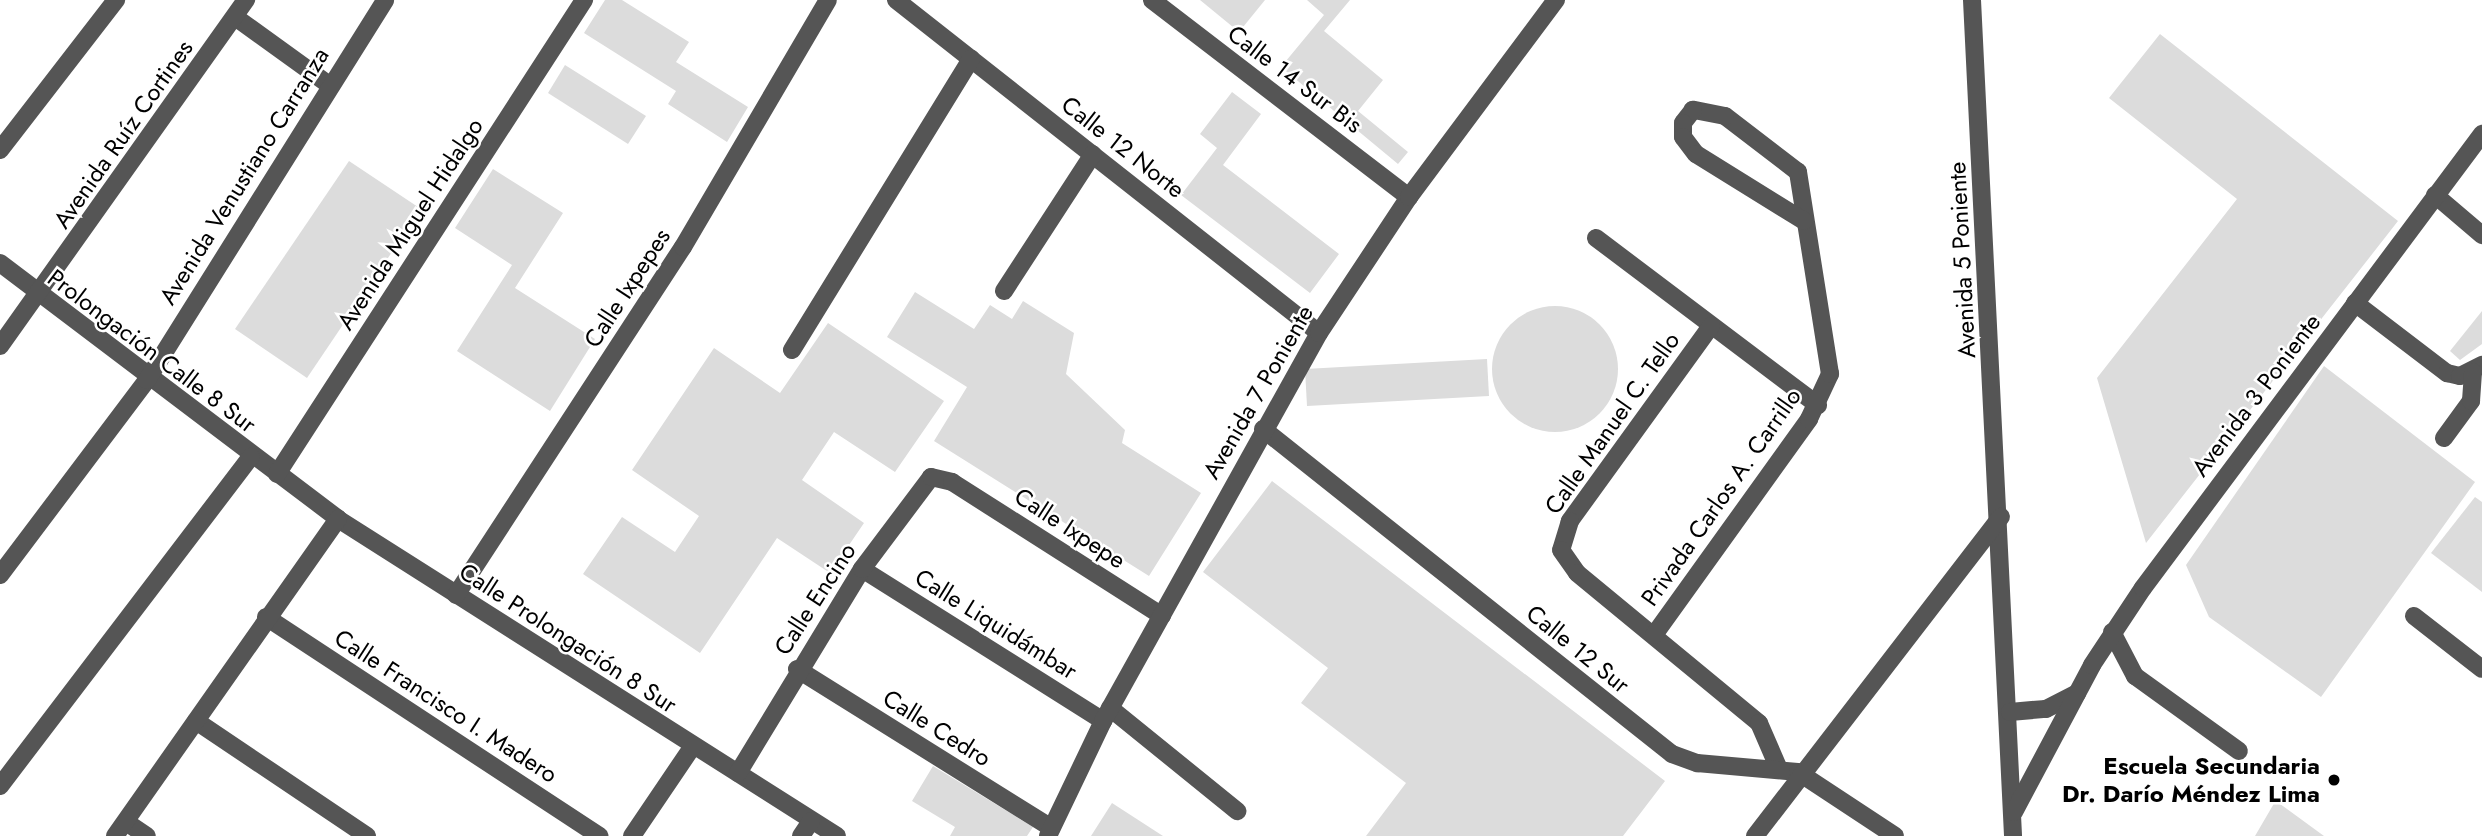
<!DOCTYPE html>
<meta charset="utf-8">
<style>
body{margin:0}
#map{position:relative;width:2482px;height:836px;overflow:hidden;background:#fff;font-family:Jost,sans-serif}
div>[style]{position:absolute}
.green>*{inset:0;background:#dcdcdc}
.round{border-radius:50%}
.minor>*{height:18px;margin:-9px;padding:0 9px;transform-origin:9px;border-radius:9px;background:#555}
.dots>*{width:19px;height:19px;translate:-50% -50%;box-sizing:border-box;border:4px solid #fff;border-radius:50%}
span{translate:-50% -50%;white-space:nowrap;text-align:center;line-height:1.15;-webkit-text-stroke:5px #fff;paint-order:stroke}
.street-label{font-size:24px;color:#000}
.poi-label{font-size:24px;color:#000;font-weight:700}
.right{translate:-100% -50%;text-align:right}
</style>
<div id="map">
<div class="green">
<i style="clip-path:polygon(605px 0,622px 0,689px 42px,676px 62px,748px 107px,727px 142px,668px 104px,676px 91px,584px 33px)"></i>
<i style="clip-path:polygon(1200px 0,1265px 0,1239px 32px)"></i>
<i style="clip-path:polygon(1307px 0,1350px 0,1324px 31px,1383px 80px,1358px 111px,1408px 152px,1398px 164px,1281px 67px,1324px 15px)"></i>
<i style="clip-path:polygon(2160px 34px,2398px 221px,2146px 543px,2097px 378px,2237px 199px,2109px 98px)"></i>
<i style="clip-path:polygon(565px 65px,646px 116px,628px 144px,548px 93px)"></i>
<i style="clip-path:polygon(1232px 92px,1261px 114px,1223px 165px,1339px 254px,1310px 293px,1181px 195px,1217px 148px,1200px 134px)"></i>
<i style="clip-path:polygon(349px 161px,421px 209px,307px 378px,235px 329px)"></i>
<i style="clip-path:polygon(493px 169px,563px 213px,515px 288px,595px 339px,550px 411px,457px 351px,512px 265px,455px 228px)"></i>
<i style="clip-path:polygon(915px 292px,974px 329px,990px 305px,1012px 319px,1023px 301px,1074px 333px,1066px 374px,1125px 430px,1122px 443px,1201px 493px,1149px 576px,934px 441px,967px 387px,887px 337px)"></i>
<i class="round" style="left:1492px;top:306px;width:126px;height:126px"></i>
<i style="clip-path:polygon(2482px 311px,2482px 344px,2460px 360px,2450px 351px)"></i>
<i style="clip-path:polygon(828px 323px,944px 401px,895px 472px,834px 432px,802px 480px,864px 523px,830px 573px,777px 538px,700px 653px,583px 574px,622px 517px,675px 552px,699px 516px,632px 470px,714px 348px,780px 393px)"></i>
<i style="clip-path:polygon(1487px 359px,1489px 396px,1307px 406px,1305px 369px)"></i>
<i style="clip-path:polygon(2324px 366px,2475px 482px,2321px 697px,2209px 617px,2186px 565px)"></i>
<i style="clip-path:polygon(1272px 481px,1665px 781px,1623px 836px,1366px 836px,1406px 783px,1301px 703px,1328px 668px,1203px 572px)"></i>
<i style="clip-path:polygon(2475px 497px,2482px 502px,2482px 592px,2431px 553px)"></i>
<i style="clip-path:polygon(933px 766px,1033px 827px,1027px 836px,950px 836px,955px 827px,912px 801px)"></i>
<i style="clip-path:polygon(2276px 800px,2276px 801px,2324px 836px,2255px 836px)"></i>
<i style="clip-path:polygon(1112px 803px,1163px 836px,1091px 836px)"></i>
</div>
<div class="minor">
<i style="left:896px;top:0;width:538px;rotate:38.21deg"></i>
<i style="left:1152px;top:0;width:324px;rotate:37.5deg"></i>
<i style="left:1972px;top:0;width:837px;rotate:87.19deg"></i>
<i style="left:235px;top:17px;width:115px;rotate:35.8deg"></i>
<i style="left:0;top:150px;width:190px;rotate:-52.3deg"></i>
<i style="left:2435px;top:195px;width:62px;rotate:40.4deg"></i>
<i style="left:1596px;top:238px;width:278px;rotate:37deg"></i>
<i style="left:0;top:263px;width:424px;rotate:37.1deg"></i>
<i style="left:338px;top:519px;width:591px;rotate:32.43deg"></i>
<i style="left:1004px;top:291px;width:163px;rotate:-57deg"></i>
<i style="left:2355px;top:303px;width:116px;rotate:37.3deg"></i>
<i style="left:2447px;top:373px;width:13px;rotate:13deg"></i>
<i style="left:2460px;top:376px;width:25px;rotate:-27deg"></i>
<i style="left:1711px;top:326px;width:241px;rotate:125.9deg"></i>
<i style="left:1570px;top:521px;width:30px;rotate:107deg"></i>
<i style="left:1561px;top:550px;width:28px;rotate:55deg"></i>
<i style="left:1577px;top:573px;width:236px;rotate:39.5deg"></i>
<i style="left:1759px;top:723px;width:48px;rotate:66.6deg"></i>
<i style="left:0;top:346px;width:425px;rotate:-54.6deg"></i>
<i style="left:792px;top:350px;width:342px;rotate:-58.4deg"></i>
<i style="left:1263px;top:429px;width:522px;rotate:38.47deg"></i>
<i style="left:1672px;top:754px;width:27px;rotate:20deg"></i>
<i style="left:1697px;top:763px;width:101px;rotate:5.1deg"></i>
<i style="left:1798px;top:772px;width:116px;rotate:33.4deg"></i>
<i style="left:2444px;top:438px;width:46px;rotate:-53.9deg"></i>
<i style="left:2471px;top:401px;width:29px;rotate:-86deg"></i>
<i style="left:277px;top:474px;width:565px;rotate:-57.07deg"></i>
<i style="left:862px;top:569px;width:285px;rotate:32.2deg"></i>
<i style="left:0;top:575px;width:244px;rotate:-53deg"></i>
<i style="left:147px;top:380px;width:448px;rotate:-57.9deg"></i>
<i style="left:456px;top:595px;width:415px;rotate:-56.9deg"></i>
<i style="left:683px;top:247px;width:286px;rotate:-59.6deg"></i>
<i style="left:2414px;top:616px;width:86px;rotate:37.9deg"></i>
<i style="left:266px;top:617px;width:399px;rotate:33.3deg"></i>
<i style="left:2112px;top:632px;width:50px;rotate:62.4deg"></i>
<i style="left:2135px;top:676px;width:128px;rotate:35.8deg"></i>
<i style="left:1654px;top:635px;width:266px;rotate:-54.3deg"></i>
<i style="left:1809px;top:419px;width:50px;rotate:-65deg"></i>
<i style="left:1830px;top:374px;width:205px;rotate:-99deg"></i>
<i style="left:1798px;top:172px;width:92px;rotate:-142.5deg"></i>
<i style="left:1725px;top:116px;width:33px;rotate:-169deg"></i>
<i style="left:1693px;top:110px;width:16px;rotate:128deg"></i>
<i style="left:1683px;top:123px;width:14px;rotate:90deg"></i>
<i style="left:1683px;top:137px;width:21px;rotate:53deg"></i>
<i style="left:1696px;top:154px;width:127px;rotate:31.8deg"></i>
<i style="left:797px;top:669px;width:300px;rotate:32deg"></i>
<i style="left:1110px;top:708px;width:164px;rotate:39deg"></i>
<i style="left:2010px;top:712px;width:36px;rotate:-5deg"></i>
<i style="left:2046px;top:709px;width:35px;rotate:-27deg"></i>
<i style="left:196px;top:721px;width:206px;rotate:33.9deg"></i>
<i style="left:738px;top:773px;width:239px;rotate:-58.7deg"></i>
<i style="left:862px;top:569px;width:115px;rotate:-53.1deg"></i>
<i style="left:931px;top:477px;width:22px;rotate:13deg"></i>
<i style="left:952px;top:482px;width:249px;rotate:32.5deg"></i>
<i style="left:0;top:786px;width:414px;rotate:-52.7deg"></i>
<i style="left:2014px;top:812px;width:166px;rotate:-62deg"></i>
<i style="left:2092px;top:665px;width:92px;rotate:-56.5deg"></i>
<i style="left:2143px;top:588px;width:567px;rotate:-53.25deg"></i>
<i style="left:126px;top:822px;width:25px;rotate:34deg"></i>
<i style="left:115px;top:836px;width:388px;rotate:-54.9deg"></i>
<i style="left:632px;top:836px;width:109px;rotate:-55.9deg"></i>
<i style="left:801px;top:836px;width:18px;rotate:-56deg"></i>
<i style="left:1048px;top:836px;width:127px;rotate:-64.4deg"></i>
<i style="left:1103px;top:721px;width:444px;rotate:-60.9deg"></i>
<i style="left:1319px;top:333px;width:163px;rotate:-56.5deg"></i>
<i style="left:1409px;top:197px;width:246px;rotate:-53.3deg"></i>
<i style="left:1755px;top:836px;width:403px;rotate:-52.4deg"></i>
</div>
<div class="dots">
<i style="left:2334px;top:780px;background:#000"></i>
</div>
<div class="street-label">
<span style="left:1295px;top:79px;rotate:37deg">Calle 14 Sur Bis</span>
<span style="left:123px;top:134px;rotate:-55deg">Avenida Ruíz Cortines</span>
<span style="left:1123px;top:147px;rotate:38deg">Calle 12 Norte</span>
<span style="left:244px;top:176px;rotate:-58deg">Avenida Venustiano Carranza</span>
<span style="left:410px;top:224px;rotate:-57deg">Avenida Miguel Hidalgo</span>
<span style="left:1962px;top:260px;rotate:-93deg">Avenida 5 Poniente</span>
<span style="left:627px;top:288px;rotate:-57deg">Calle Ixpepes</span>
<span style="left:152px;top:351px;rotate:37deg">Prolongación Calle 8 Sur</span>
<span style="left:1258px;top:392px;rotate:-60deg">Avenida 7 Poniente</span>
<span style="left:2256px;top:395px;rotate:-53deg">Avenida 3 Poniente</span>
<span style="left:1612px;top:423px;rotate:-55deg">Calle Manuel C. Tello</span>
<span style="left:1721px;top:497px;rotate:-55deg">Privada Carlos A. Carrillo</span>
<span style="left:1070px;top:528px;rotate:33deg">Calle Ixpepe</span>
<span style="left:815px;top:599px;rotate:-57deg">Calle Encino</span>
<span style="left:996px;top:624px;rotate:32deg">Calle Liquidámbar</span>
<span style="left:568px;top:638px;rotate:33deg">Calle Prolongación 8 Sur</span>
<span style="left:1578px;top:649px;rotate:39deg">Calle 12 Sur</span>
<span style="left:446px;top:706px;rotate:33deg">Calle Francisco I. Madero</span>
<span style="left:937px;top:728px;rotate:32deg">Calle Cedro</span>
</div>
<div class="poi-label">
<span class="right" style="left:2320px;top:780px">Escuela Secundaria<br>Dr. Darío Méndez Lima</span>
</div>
</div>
